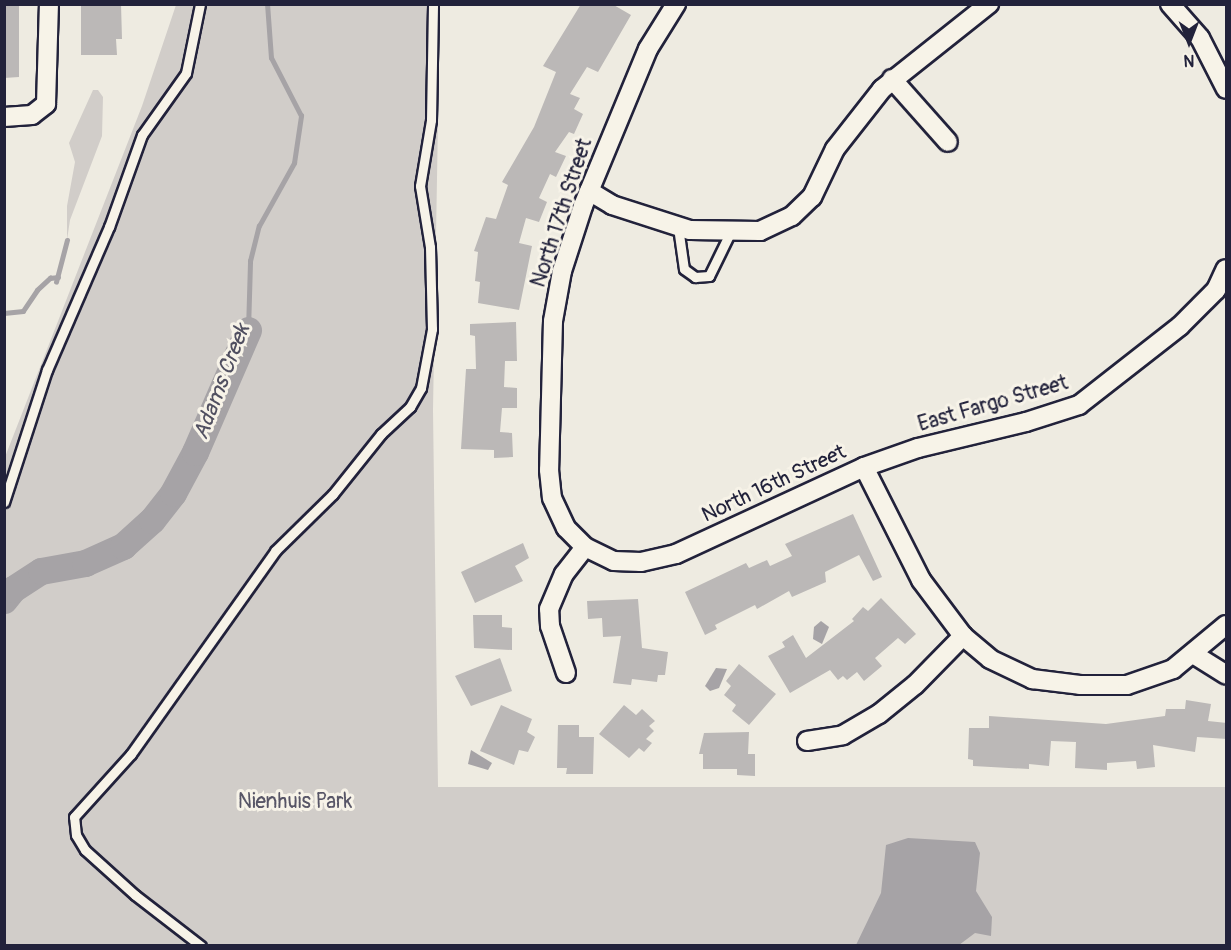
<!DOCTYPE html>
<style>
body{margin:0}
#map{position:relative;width:1231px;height:950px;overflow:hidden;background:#eeebe1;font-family:Pangolin,sans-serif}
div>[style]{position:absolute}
.green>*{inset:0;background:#d1cdc9}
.water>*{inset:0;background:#a6a3a6}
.stream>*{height:4.5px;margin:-2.25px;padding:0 2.25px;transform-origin:2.25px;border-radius:2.25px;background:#a6a3a6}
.river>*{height:27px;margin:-13.5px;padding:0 13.5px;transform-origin:13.5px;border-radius:13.5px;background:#a6a3a6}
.building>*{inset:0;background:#bbb8b7}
.roads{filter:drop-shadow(2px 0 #22223b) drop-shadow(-2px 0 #22223b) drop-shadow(0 2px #22223b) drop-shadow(0 -2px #22223b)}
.service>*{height:9px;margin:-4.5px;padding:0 4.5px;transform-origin:4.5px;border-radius:4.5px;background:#f7f3e8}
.minor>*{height:18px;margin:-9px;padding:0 9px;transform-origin:9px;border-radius:9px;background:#f7f3e8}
span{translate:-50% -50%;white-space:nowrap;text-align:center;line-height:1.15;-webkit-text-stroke:6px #f7f3e8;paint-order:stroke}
.street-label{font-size:21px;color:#22223b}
.park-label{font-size:21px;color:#575566}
.water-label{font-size:22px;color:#504f60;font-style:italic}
.frame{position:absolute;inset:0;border:6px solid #22223b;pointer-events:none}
.north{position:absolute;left:1159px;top:12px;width:60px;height:60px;-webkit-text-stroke:4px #f7f3e8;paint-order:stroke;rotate:180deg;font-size:16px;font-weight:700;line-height:24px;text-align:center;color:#22223b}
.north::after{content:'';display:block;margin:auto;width:21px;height:27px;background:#22223b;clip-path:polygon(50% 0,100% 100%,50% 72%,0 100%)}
</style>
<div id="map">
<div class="green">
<i style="clip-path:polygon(176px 5px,440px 5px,433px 410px,438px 787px,1226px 787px,1226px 945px,5px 945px,5px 457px,142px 106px)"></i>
<i style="clip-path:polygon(93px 90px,98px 90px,103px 97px,102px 136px,70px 220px,67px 240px,67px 206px,75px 162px,69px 143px)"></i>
</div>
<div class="water">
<i style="clip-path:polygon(821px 621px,829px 627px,822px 644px,813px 639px,814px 627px)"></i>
<i style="clip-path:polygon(716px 668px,727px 669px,719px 688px,710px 691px,705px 686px)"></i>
<i style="clip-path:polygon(471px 750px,492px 763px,488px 770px,468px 764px)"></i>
<i style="clip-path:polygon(908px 838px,975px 842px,980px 853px,976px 891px,992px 917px,991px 936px,975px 933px,959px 945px,856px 945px,881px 893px,886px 845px)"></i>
</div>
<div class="stream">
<i style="left:56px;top:282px;width:43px;rotate:-75.3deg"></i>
<i style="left:4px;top:313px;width:19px;rotate:-6deg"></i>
<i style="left:23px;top:311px;width:25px;rotate:-56deg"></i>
<i style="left:37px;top:290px;width:18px;rotate:-43deg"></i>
<i style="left:50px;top:278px;width:8px;rotate:-7deg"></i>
<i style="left:248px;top:330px;width:69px;rotate:-88.3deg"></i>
<i style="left:250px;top:261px;width:36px;rotate:-76deg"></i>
<i style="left:259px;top:226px;width:72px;rotate:-60.9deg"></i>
<i style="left:294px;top:163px;width:48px;rotate:-81.5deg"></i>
<i style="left:301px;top:116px;width:65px;rotate:-117.3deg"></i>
<i style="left:271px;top:58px;width:54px;rotate:-94.2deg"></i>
<i style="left:4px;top:595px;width:3px;rotate:45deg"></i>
</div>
<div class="river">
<i style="left:4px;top:600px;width:14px;rotate:-51deg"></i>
<i style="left:13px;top:589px;width:33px;rotate:-33deg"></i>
<i style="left:41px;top:571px;width:45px;rotate:-10.3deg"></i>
<i style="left:85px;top:563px;width:42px;rotate:-24.1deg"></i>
<i style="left:123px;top:546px;width:39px;rotate:-42deg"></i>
<i style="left:152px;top:520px;width:34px;rotate:-52deg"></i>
<i style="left:173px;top:493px;width:47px;rotate:-61.8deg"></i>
<i style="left:195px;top:452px;width:133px;rotate:-66.5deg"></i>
</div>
<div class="building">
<i style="clip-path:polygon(4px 4px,19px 4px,19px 77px,4px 78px)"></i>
<i style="clip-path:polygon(81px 4px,121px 4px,122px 39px,116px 39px,117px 55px,81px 55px)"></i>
<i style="clip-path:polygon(581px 4px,612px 4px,631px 15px,598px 72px,587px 67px,570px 94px,580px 98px,574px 109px,583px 114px,574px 134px,569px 132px,555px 152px,566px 156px,556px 177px,550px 174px,539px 198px,547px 202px,539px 222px,526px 218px,519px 243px,532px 246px,519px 310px,478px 303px,480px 282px,475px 281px,478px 252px,474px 251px,486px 217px,496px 219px,508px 185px,502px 182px,534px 127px,556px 72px,543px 66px)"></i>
<i style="clip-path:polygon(516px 322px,517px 361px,505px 361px,504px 387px,517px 388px,517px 408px,502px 408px,500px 432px,512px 433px,513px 457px,494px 458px,494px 450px,461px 449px,466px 369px,476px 369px,475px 336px,470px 335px,470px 324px)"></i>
<i style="clip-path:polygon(853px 514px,882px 577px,873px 581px,859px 555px,825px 572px,826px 582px,792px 597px,789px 591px,757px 609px,755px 605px,715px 625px,717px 629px,705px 635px,685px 592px,746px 563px,749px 568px,767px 560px,770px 566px,792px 556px,785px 544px)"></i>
<i style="clip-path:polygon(523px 543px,529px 558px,515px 566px,523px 581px,475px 603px,461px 572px)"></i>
<i style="clip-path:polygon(881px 598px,916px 634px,905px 644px,898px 638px,875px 658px,882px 666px,864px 681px,857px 672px,847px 680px,843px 676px,838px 680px,830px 670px,790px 693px,768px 656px,785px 647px,782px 642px,793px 635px,806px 658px,854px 621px,852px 619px,863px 607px,868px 611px)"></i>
<i style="clip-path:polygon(638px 599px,642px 648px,668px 652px,665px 675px,658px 675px,657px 682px,632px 679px,631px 685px,613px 683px,621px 636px,603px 637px,602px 618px,588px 619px,587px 601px)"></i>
<i style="clip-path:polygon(473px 615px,502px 615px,502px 627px,512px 628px,512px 650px,474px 648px)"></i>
<i style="clip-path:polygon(500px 658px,512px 691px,471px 706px,455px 676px)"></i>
<i style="clip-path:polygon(739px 664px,776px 694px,749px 725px,732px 711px,736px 705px,724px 695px,731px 686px,726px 681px)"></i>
<i style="clip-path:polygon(1186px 700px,1211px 704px,1208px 721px,1227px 723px,1227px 739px,1197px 737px,1195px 752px,1153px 745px,1155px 767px,1137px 769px,1136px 761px,1107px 763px,1107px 770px,1075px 768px,1076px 742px,1051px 741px,1049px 766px,1029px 764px,1029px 769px,973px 766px,973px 760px,968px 759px,969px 728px,989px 728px,989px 716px,1106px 724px,1165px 716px,1166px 709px,1185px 709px)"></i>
<i style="clip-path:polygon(501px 705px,532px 719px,527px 732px,535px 737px,528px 752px,519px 750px,514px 765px,480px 751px)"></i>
<i style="clip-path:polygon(624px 705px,636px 715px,642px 709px,655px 721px,649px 726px,654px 731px,646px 739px,652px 743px,644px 752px,639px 748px,629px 758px,599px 734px)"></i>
<i style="clip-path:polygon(558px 725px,579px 725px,579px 737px,594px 737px,593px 774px,566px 774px,567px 768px,557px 768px)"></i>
<i style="clip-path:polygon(749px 732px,748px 754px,755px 754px,755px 776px,737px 775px,737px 769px,703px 769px,703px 754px,699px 754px,704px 733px)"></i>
</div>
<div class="roads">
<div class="service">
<i style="left:678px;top:227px;width:42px;rotate:81.9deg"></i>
<i style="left:684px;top:269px;width:14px;rotate:36deg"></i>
<i style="left:695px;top:277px;width:14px;rotate:-4deg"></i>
<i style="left:709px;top:276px;width:50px;rotate:-63.9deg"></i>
<i style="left:4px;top:502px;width:139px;rotate:-72deg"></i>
<i style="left:47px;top:370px;width:156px;rotate:-66.6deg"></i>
<i style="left:109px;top:227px;width:98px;rotate:-70.3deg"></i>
<i style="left:142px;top:135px;width:76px;rotate:-54.6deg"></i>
<i style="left:186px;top:73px;width:70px;rotate:-78.5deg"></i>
<i style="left:201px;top:946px;width:83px;rotate:-142.3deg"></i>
<i style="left:135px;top:895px;width:67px;rotate:-138deg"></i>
<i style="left:85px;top:850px;width:17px;rotate:-121deg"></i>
<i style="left:76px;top:835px;width:18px;rotate:-96deg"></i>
<i style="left:74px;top:817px;width:85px;rotate:-47.9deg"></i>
<i style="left:131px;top:754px;width:249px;rotate:-54.6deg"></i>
<i style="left:275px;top:551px;width:81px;rotate:-44.5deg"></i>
<i style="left:333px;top:494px;width:77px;rotate:-51.3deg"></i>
<i style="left:381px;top:434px;width:40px;rotate:-43deg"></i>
<i style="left:410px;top:407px;width:22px;rotate:-60deg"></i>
<i style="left:421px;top:388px;width:60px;rotate:-79.4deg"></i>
<i style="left:432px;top:329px;width:82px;rotate:-91.4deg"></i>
<i style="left:430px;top:247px;width:62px;rotate:-99.3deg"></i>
<i style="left:420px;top:186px;width:67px;rotate:-80.5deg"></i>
<i style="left:431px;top:120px;width:116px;rotate:-89deg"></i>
</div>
<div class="minor">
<i style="left:676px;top:4px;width:53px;rotate:121.9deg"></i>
<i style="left:648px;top:49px;width:170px;rotate:112.5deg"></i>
<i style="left:583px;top:206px;width:68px;rotate:107.9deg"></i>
<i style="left:562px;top:271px;width:51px;rotate:100.2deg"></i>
<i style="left:553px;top:321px;width:149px;rotate:91.5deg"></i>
<i style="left:549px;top:470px;width:28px;rotate:84deg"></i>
<i style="left:552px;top:498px;width:33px;rotate:65deg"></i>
<i style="left:566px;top:528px;width:27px;rotate:45deg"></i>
<i style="left:585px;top:547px;width:32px;rotate:26deg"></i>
<i style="left:614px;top:561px;width:27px;rotate:2deg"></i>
<i style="left:641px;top:562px;width:36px;rotate:-13deg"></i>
<i style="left:676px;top:554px;width:207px;rotate:-24.8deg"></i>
<i style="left:864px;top:467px;width:57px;rotate:-19.4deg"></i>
<i style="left:918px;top:448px;width:111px;rotate:-13.5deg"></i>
<i style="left:1026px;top:422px;width:56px;rotate:-17.8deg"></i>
<i style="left:1079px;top:405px;width:128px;rotate:-38deg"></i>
<i style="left:1180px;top:326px;width:51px;rotate:-45deg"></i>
<i style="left:1216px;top:290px;width:23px;rotate:-65deg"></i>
<i style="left:1170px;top:4px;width:45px;rotate:48.6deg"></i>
<i style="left:1200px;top:38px;width:57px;rotate:63deg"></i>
<i style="left:892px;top:79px;width:84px;rotate:48.4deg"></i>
<i style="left:4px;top:117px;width:28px;rotate:-4deg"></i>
<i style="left:32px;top:115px;width:18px;rotate:-38deg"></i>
<i style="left:46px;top:104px;width:100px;rotate:-88.3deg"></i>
<i style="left:589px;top:191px;width:27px;rotate:31deg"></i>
<i style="left:612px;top:205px;width:82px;rotate:17.8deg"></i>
<i style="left:690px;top:230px;width:70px;rotate:0.8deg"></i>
<i style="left:760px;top:231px;width:35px;rotate:-25deg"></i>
<i style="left:792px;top:216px;width:28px;rotate:-44deg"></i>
<i style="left:812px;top:197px;width:53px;rotate:-64.4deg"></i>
<i style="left:835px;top:149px;width:76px;rotate:-51.9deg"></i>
<i style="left:882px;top:89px;width:137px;rotate:-38.5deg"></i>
<i style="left:864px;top:467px;width:127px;rotate:63.2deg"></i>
<i style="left:921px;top:580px;width:70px;rotate:53.1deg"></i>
<i style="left:1193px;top:654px;width:39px;rotate:32deg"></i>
<i style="left:566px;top:673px;width:50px;rotate:-108.8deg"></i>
<i style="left:550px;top:626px;width:17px;rotate:-93deg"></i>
<i style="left:549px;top:609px;width:38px;rotate:-67deg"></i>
<i style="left:564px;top:574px;width:34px;rotate:-52deg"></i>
<i style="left:807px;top:741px;width:36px;rotate:-9deg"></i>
<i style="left:843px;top:735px;width:42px;rotate:-30.3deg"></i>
<i style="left:879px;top:714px;width:46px;rotate:-38.9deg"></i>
<i style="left:915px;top:685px;width:69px;rotate:-45.6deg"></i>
<i style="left:963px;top:636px;width:35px;rotate:40deg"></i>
<i style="left:990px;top:659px;width:47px;rotate:25.5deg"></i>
<i style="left:1032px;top:679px;width:48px;rotate:7.1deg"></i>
<i style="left:1080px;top:685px;width:47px"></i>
<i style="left:1127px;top:685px;width:49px;rotate:-19.2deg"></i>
<i style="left:1173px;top:669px;width:69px;rotate:-39.7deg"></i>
</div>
</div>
<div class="street-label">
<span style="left:562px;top:213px;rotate:-72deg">North 17th Street</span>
<span style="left:993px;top:404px;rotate:-16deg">East Fargo Street</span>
<span style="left:774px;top:484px;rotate:-25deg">North 16th Street</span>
</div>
<div class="park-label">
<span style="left:295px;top:802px">Nienhuis Park</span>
</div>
<div class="water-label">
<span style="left:222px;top:382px;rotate:-69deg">Adams Creek</span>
</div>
<div class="frame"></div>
<div class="north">N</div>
</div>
